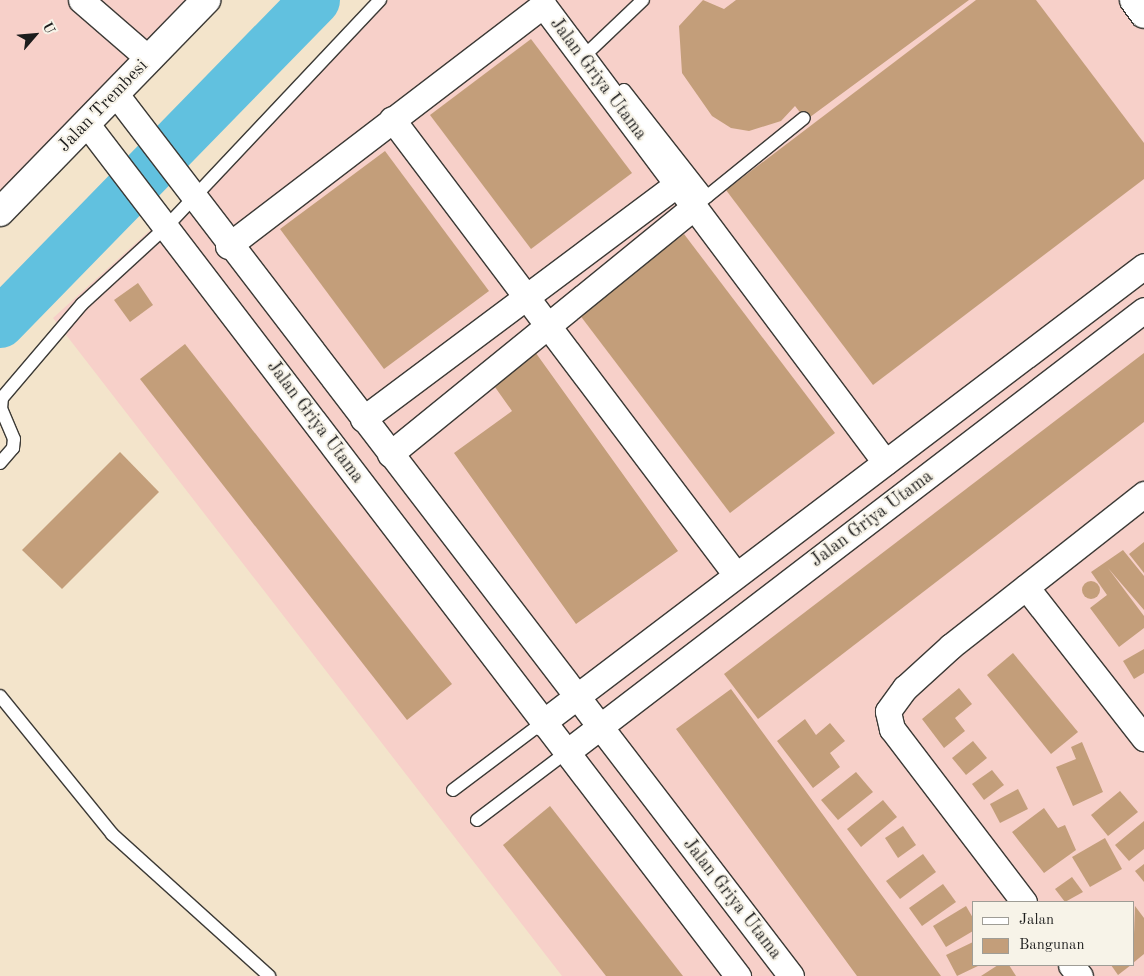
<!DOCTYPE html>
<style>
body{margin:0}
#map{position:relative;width:1144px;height:976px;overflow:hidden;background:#f3e4cb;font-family:"Old Standard TT",serif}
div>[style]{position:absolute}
.built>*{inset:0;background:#f7d0c9}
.river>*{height:50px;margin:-25px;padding:0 25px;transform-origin:25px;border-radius:25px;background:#61c1df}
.building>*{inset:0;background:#c39e7a}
.round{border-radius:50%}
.roads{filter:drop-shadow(1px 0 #3c3a36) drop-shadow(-1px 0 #3c3a36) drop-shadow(0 1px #3c3a36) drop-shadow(0 -1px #3c3a36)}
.lane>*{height:12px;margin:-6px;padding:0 6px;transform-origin:6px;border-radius:6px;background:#fff}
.street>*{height:25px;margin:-12.5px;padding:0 12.5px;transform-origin:12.5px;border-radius:12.5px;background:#fff}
.secondary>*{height:28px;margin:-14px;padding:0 14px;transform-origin:14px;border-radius:14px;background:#fff}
span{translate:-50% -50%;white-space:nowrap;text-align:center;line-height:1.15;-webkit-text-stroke:4px #f7f3e8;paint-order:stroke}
.street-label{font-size:18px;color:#1c1c1c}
.legend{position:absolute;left:972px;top:901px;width:162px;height:65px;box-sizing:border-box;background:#f7f3e8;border:1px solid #9f9d96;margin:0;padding:6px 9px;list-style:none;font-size:15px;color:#1c1c1c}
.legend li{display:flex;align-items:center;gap:10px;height:25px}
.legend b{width:25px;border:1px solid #9f9d96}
.north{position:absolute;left:10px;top:10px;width:50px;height:50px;-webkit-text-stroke:4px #f7f3e8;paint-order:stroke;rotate:63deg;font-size:14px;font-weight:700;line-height:20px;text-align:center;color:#1c1c1c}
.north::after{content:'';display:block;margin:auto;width:18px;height:22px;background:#1c1c1c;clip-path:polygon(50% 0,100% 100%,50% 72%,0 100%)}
</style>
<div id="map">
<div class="built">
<i style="clip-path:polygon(0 0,209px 0,0 214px)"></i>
<i style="clip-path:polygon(evenodd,388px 0,1133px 0,1144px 15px,1144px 976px,562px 976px,53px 318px,253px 137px,388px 0,973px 902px,1133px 902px,1133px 965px,973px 965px,973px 902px)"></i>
</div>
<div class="river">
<i style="left:0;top:323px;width:451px;rotate:-45.7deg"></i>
</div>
<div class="building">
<i style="clip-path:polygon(703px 0,724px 9px,736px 0,969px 0,806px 120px,795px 106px,781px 121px,749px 131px,731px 128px,712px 116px,682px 73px,679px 26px)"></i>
<i style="clip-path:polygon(976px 0,1036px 0,1144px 143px,1144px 179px,873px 385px,726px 190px)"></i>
<i style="clip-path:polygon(531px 39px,632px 173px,531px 249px,430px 115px)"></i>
<i style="clip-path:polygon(385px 151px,489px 291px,384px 369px,280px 229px)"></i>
<i style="clip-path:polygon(684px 234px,835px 433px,730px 513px,579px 314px)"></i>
<i style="clip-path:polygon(138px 283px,153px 305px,130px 322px,114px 300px)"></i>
<i style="clip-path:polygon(185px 344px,452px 684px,407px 720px,140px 379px)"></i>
<i style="clip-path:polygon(533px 349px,678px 551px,576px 624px,454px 453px,512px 411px,490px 380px)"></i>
<i style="clip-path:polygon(1144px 353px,1144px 422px,758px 719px,724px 674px)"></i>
<i style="clip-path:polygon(120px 452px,159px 492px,62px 589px,22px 550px)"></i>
<i style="clip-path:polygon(1144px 542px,1144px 573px,1129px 554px)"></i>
<i style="clip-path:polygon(1123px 550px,1144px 576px,1144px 610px,1108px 568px,1144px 616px,1144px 628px,1119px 647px,1090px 608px,1107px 595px,1091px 572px)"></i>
<i class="round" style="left:1082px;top:581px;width:18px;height:18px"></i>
<i style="clip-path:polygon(1144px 649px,1144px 673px,1134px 679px,1123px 661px)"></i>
<i style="clip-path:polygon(1013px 653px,1078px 732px,1051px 754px,987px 675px)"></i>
<i style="clip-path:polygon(959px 688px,972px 704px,955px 718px,965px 731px,944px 748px,922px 719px)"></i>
<i style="clip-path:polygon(731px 689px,864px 871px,941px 976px,857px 976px,676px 729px)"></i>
<i style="clip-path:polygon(805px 719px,816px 735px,830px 723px,845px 741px,830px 753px,840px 767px,813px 788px,777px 741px)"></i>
<i style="clip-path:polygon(973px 741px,987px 758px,966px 775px,952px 758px)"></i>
<i style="clip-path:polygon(1082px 742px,1103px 792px,1073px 806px,1056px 767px,1076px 759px,1071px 747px)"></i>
<i style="clip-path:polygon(992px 770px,1004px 785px,984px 800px,972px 784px)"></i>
<i style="clip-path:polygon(856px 772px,873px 792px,838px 820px,821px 800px)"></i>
<i style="clip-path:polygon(1018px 789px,1028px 809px,1000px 823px,990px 804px)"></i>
<i style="clip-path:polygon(1120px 791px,1138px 812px,1108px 836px,1091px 815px)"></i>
<i style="clip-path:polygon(883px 800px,897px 817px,861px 847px,847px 829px)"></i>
<i style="clip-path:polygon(550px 806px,683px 976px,606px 976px,503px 845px)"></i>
<i style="clip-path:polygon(1044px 808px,1058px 828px,1065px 825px,1076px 850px,1044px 873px,1012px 832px)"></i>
<i style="clip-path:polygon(1144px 821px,1144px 849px,1129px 861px,1115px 845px)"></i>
<i style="clip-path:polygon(903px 826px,916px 845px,898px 858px,885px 838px)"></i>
<i style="clip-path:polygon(1105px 838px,1122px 869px,1090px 887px,1072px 857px)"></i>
<i style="clip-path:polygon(923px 854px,936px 872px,900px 899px,886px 881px)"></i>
<i style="clip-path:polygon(1144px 864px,1144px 882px,1135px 871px)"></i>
<i style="clip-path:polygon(1072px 877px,1083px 892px,1065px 902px,1055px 889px)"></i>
<i style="clip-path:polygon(943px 884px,956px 902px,922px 926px,909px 908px)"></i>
<i style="clip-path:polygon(966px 906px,973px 918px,973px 931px,946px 947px,933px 926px)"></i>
<i style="clip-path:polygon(1135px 906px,1144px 918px,1144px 954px,1133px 963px)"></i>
<i style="clip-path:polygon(973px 942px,973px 965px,980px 965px,957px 976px,946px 955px)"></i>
<i style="clip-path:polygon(998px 965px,1009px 965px,1016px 976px,981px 976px)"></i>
<i style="clip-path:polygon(1111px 965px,1131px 965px,1118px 975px)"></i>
</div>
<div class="roads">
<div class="lane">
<i style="left:582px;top:58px;width:84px;rotate:-43.6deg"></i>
<i style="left:624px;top:90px;width:135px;rotate:51.9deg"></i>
<i style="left:694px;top:207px;width:141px;rotate:-39deg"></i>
<i style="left:0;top:463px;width:20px;rotate:-49deg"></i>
<i style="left:13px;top:448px;width:9px;rotate:-84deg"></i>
<i style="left:14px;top:439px;width:33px;rotate:-113deg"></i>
<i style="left:1px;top:409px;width:11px;rotate:-85deg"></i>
<i style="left:2px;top:398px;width:123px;rotate:-49.6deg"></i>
<i style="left:82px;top:304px;width:114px;rotate:-42.5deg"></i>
<i style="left:166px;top:227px;width:312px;rotate:-46.7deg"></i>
<i style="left:0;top:696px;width:178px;rotate:50.9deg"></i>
<i style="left:112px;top:834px;width:212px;rotate:42.1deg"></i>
<i style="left:453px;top:790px;width:111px;rotate:-37deg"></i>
<i style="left:477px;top:820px;width:113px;rotate:-37.1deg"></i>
</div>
<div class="street">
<i style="left:81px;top:0;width:90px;rotate:40.9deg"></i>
<i style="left:115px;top:93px;width:1112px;rotate:52.56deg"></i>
<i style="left:392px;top:119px;width:571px;rotate:52.97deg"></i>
<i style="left:86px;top:123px;width:1074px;rotate:52.61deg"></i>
<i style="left:228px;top:246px;width:397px;rotate:-37.4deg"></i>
<i style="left:543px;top:5px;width:571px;rotate:53.19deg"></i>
<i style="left:363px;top:419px;width:392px;rotate:-36.8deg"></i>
<i style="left:390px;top:454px;width:392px;rotate:-39.1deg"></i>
<i style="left:1026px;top:587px;width:192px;rotate:52deg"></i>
<i style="left:542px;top:723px;width:756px;rotate:-37.2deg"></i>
<i style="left:567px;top:752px;width:727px;rotate:-37.45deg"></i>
<i style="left:1024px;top:902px;width:218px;rotate:-127.3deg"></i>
<i style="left:892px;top:729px;width:18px;rotate:-103deg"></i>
<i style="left:888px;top:711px;width:29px;rotate:-54deg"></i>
<i style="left:905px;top:688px;width:62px;rotate:-42.4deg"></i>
<i style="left:951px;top:646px;width:246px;rotate:-38.2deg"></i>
<i style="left:1071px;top:965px;width:14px;rotate:51deg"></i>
</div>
<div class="secondary">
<i style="left:1134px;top:0;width:17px;rotate:54deg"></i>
<i style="left:0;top:212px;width:296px;rotate:-45.8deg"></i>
</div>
</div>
<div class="street-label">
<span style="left:598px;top:79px;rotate:53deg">Jalan Griya Utama</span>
<span style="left:103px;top:106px;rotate:-46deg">Jalan Trembesi</span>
<span style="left:315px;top:422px;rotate:53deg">Jalan Griya Utama</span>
<span style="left:872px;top:519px;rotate:-37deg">Jalan Griya Utama</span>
<span style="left:732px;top:899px;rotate:52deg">Jalan Griya Utama</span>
</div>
<ul class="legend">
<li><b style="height:6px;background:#fff"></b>Jalan</li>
<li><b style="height:14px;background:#c39e7a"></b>Bangunan</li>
</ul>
<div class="north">U</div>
</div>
